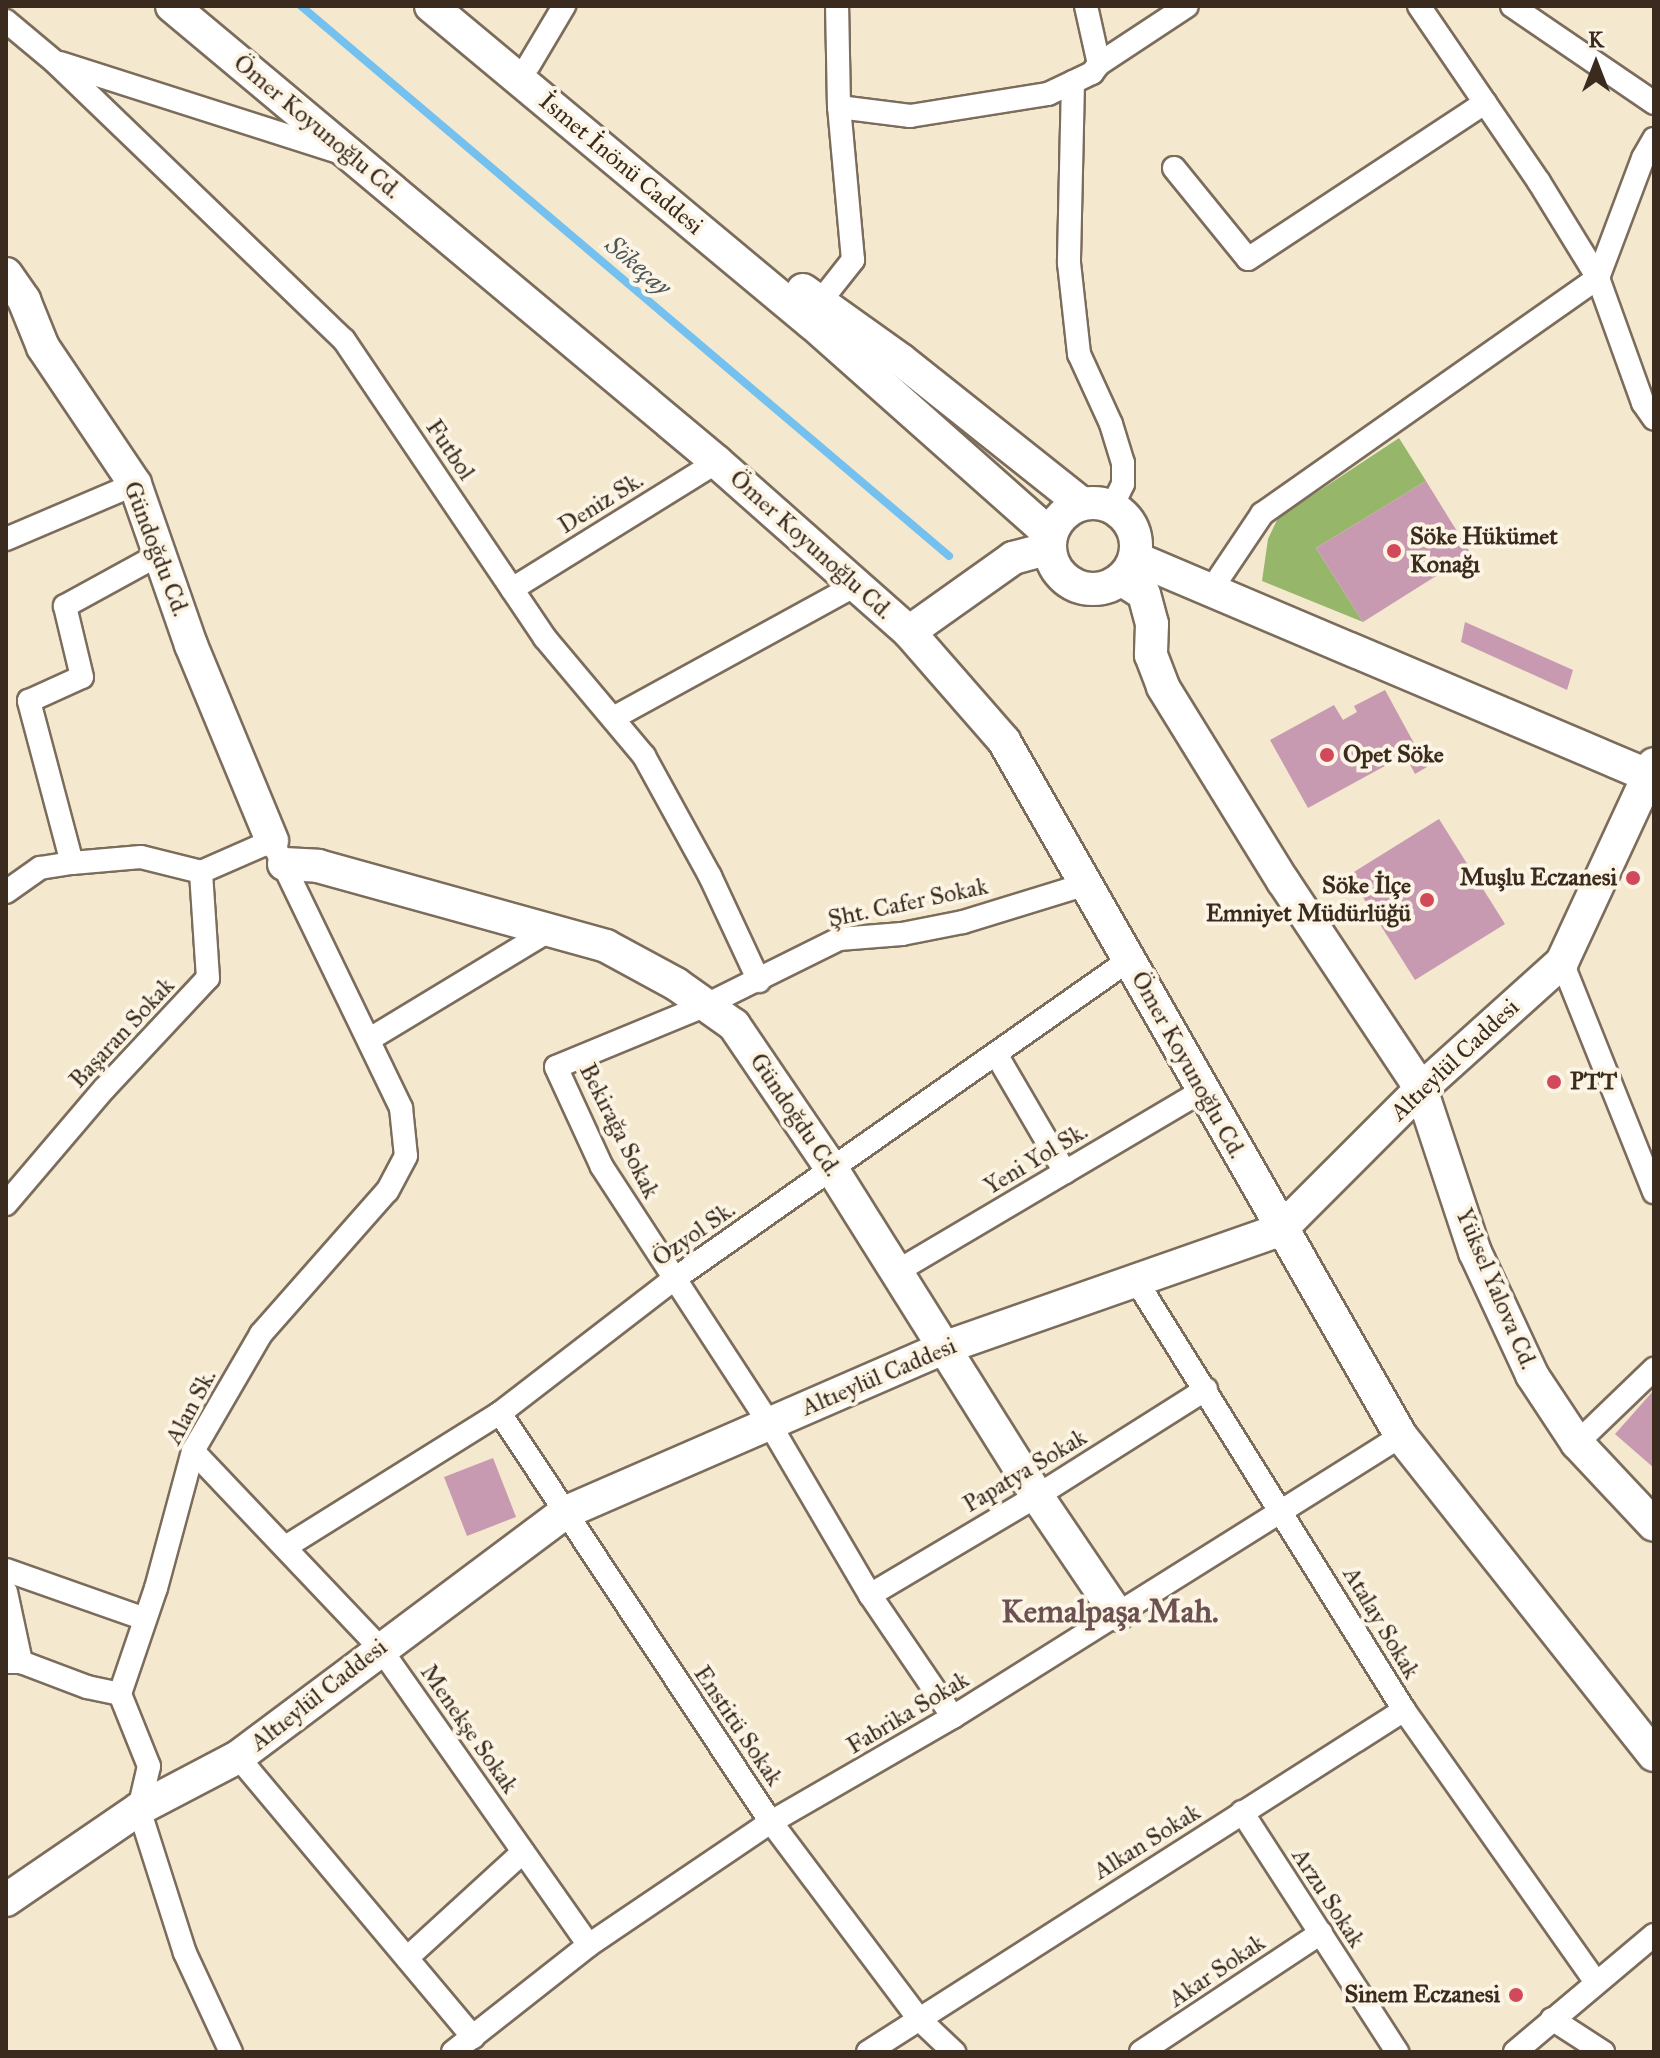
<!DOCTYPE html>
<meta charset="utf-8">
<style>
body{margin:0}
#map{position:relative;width:1660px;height:2058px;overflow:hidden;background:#f4e8ce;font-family:"IM FELL Great Primer",serif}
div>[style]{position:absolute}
.forest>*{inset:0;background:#96b669}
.stream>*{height:8px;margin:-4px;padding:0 4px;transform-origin:4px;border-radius:4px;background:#74c0ee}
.building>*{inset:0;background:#c79ab2}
.roads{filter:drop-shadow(2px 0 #7c6c5c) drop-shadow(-2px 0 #7c6c5c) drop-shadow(0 2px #7c6c5c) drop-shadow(0 -2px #7c6c5c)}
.street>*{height:22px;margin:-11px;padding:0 11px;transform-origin:11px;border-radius:11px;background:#fff}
.secondary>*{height:32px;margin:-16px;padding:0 16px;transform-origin:16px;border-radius:16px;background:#fff}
.secondary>.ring{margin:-16px;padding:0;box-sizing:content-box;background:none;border:32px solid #fff;border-radius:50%}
.dots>*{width:22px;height:22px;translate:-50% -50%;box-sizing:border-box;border:4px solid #fcf5e5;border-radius:50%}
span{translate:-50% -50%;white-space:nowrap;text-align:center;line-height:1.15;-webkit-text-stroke:8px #fcf5e5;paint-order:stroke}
.street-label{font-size:24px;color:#3b2a1e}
.poi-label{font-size:24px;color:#3b2a1e;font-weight:700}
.left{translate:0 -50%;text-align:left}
.right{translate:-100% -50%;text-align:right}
.water-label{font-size:26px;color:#4c575c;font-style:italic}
.district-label{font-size:32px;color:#6c5152;font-weight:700}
.frame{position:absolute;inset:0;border:8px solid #3b2a1e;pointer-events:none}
.north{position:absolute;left:1556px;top:24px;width:80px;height:80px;-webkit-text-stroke:6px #fcf5e5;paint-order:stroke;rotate:0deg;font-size:22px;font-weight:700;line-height:32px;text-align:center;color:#3b2a1e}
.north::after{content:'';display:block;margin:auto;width:28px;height:36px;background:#3b2a1e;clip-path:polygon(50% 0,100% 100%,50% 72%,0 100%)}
</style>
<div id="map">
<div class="forest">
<i style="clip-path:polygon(1399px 438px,1426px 481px,1316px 548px,1363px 622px,1262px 581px,1268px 539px,1278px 518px)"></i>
</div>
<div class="stream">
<i style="left:301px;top:6px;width:850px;rotate:40.32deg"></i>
</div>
<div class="building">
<i style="clip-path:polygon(1426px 481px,1471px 554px,1363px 622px,1316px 548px)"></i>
<i style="clip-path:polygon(1465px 622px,1573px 670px,1567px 690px,1461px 642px)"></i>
<i style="clip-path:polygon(1385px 690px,1427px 767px,1415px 774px,1405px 755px,1308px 808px,1270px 740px,1334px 705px,1343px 720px,1357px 712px,1354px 706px)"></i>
<i style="clip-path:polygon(1439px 819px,1505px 924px,1415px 980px,1349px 875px)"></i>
<i style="clip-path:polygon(1654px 1390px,1654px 1468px,1615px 1434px)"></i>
<i style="clip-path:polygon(493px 1458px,516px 1517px,467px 1536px,444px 1477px)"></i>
</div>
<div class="roads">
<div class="street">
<i style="left:1086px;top:6px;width:59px;rotate:77.4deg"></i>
<i style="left:1419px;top:6px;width:213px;rotate:55.7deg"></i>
<i style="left:1539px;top:182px;width:113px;rotate:58.4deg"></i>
<i style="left:1598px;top:278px;width:133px;rotate:70.2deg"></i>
<i style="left:1643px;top:403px;width:19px;rotate:55deg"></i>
<i style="left:1512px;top:6px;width:172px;rotate:34.3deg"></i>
<i style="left:6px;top:21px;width:64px;rotate:39.9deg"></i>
<i style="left:55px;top:62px;width:401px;rotate:43.9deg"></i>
<i style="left:344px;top:340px;width:359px;rotate:56deg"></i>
<i style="left:545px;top:638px;width:154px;rotate:50deg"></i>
<i style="left:644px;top:756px;width:137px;rotate:61.2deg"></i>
<i style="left:710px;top:876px;width:116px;rotate:65deg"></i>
<i style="left:60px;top:63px;width:290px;rotate:17.7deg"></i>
<i style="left:529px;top:65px;width:69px;rotate:-59.3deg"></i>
<i style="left:1073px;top:82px;width:181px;rotate:91.3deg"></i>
<i style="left:1069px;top:263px;width:92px;rotate:83.7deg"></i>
<i style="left:1079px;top:354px;width:77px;rotate:65.4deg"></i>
<i style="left:1111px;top:424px;width:41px;rotate:72.9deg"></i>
<i style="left:1123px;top:463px;width:21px;rotate:90deg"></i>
<i style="left:1123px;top:484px;width:25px;rotate:116deg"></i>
<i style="left:839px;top:107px;width:72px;rotate:7.2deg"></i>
<i style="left:910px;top:116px;width:140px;rotate:-9.1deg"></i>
<i style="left:1048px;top:94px;width:49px;rotate:-25.5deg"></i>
<i style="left:1092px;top:73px;width:11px;rotate:-52deg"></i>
<i style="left:1099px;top:64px;width:105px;rotate:-33.4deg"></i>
<i style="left:1174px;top:168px;width:117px;rotate:50.9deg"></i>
<i style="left:1248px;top:259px;width:284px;rotate:-33.4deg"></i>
<i style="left:819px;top:303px;width:55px;rotate:-51.7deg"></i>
<i style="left:853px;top:260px;width:154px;rotate:-95.2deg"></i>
<i style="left:839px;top:107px;width:101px;rotate:-91.1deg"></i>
<i style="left:6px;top:539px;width:140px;rotate:-23.1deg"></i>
<i style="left:512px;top:589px;width:241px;rotate:-31.8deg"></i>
<i style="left:1211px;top:590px;width:92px;rotate:-56.1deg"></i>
<i style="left:1262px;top:514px;width:411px;rotate:-35.1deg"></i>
<i style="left:1598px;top:278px;width:128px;rotate:-69.4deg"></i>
<i style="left:1643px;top:158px;width:22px;rotate:-60deg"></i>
<i style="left:613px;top:718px;width:277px;rotate:-28.7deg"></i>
<i style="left:72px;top:863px;width:168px;rotate:-104.9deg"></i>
<i style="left:29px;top:701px;width:58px;rotate:-24.4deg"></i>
<i style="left:82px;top:677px;width:73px;rotate:-103.5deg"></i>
<i style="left:65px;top:606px;width:108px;rotate:-28.7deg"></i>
<i style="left:6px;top:892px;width:42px;rotate:-35.2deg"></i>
<i style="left:40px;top:868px;width:32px;rotate:-9deg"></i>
<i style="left:72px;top:863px;width:69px;rotate:-5deg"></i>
<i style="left:141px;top:857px;width:62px;rotate:14deg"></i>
<i style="left:201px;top:872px;width:77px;rotate:-23.6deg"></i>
<i style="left:272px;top:841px;width:297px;rotate:64.2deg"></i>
<i style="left:401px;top:1108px;width:48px;rotate:84.1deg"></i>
<i style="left:406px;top:1156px;width:40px;rotate:118deg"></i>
<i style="left:387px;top:1191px;width:191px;rotate:131.4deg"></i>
<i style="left:261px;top:1334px;width:135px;rotate:120.2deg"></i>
<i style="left:193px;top:1451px;width:142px;rotate:105.1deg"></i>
<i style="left:156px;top:1588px;width:112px;rotate:108.8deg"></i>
<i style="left:120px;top:1694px;width:78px;rotate:68.1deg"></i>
<i style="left:149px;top:1766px;width:44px;rotate:103.1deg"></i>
<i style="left:139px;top:1809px;width:151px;rotate:72.3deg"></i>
<i style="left:185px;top:1953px;width:109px;rotate:65.1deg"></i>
<i style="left:1562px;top:962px;width:248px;rotate:68.2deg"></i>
<i style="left:370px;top:1039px;width:210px;rotate:-31.2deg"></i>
<i style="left:996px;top:1054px;width:137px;rotate:59.7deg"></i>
<i style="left:6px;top:1204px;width:151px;rotate:-49.6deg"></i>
<i style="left:104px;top:1089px;width:152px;rotate:-46.9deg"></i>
<i style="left:208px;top:978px;width:106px;rotate:-93.8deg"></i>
<i style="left:896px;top:1272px;width:356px;rotate:-30.6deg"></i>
<i style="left:1137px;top:1282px;width:504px;rotate:58.04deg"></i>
<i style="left:1404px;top:1710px;width:333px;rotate:54.8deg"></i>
<i style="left:500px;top:1413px;width:491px;rotate:56.5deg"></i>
<i style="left:771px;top:1822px;width:245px;rotate:53.1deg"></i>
<i style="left:918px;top:2018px;width:50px;rotate:43.4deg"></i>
<i style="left:1577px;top:1443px;width:107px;rotate:-43.9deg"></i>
<i style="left:193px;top:1451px;width:272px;rotate:46.5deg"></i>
<i style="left:380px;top:1648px;width:363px;rotate:54.9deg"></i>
<i style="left:287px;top:1546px;width:251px;rotate:-32deg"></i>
<i style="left:500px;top:1413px;width:218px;rotate:-37.6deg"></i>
<i style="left:673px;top:1280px;width:557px;rotate:-35.06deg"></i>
<i style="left:6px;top:1570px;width:147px;rotate:19.4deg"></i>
<i style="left:6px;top:1592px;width:72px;rotate:77.9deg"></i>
<i style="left:870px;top:1595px;width:194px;rotate:-30.7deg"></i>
<i style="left:1037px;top:1496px;width:200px;rotate:-32.3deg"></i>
<i style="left:6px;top:1662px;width:15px"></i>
<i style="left:21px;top:1662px;width:71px;rotate:20.7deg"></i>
<i style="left:87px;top:1687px;width:34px;rotate:12deg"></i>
<i style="left:953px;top:1717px;width:148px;rotate:-124.2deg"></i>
<i style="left:870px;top:1595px;width:199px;rotate:-120.4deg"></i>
<i style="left:769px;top:1423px;width:306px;rotate:-123.1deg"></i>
<i style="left:602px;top:1167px;width:110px;rotate:-114.7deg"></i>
<i style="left:556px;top:1067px;width:160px;rotate:-22.4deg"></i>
<i style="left:704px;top:1006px;width:151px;rotate:-26.4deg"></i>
<i style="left:839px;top:939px;width:63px;rotate:-4.5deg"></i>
<i style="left:902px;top:934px;width:62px;rotate:-11.1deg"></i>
<i style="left:963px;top:922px;width:126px;rotate:-17.1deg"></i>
<i style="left:238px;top:1757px;width:366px;rotate:50deg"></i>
<i style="left:1242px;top:1812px;width:286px;rotate:57.1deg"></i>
<i style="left:407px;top:1958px;width:157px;rotate:-42.4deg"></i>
<i style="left:1552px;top:2019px;width:61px;rotate:32.9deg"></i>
<i style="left:453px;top:2052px;width:173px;rotate:-38.2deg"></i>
<i style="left:589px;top:1945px;width:220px;rotate:-34.1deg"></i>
<i style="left:771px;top:1822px;width:210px;rotate:-30deg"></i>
<i style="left:953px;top:1717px;width:529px;rotate:-32.1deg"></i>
<i style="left:868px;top:2052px;width:636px;rotate:-32.54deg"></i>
<i style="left:1141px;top:2052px;width:216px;rotate:-33.5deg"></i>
<i style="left:1515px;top:2052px;width:182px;rotate:-40.1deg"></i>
</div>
<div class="secondary">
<i style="left:172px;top:6px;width:711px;rotate:39.92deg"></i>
<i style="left:717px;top:462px;width:256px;rotate:41.5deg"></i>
<i style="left:909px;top:632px;width:145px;rotate:48.9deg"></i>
<i style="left:1004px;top:741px;width:800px;rotate:60.26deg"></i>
<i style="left:1401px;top:1436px;width:407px;rotate:51.6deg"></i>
<i style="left:431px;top:6px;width:496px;rotate:39.8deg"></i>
<i style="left:812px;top:323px;width:319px;rotate:41.6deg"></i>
<i style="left:6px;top:274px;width:32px;rotate:55deg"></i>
<i style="left:24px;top:300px;width:51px;rotate:68deg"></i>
<i style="left:43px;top:347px;width:165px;rotate:56.1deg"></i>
<i style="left:135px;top:484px;width:170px;rotate:70.8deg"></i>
<i style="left:191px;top:645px;width:212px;rotate:67.5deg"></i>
<i style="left:803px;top:290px;width:120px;rotate:35.5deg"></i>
<i style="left:901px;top:360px;width:231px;rotate:38.5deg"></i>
<i class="ring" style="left:1050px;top:503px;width:54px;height:54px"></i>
<i style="left:1135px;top:558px;width:564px;rotate:22.97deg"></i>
<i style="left:1121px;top:579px;width:27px;rotate:33deg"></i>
<i style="left:1144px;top:594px;width:31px;rotate:75deg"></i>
<i style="left:1152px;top:624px;width:31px;rotate:92deg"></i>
<i style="left:1151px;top:655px;width:34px;rotate:69deg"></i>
<i style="left:1163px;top:687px;width:228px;rotate:58.3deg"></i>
<i style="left:1283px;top:881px;width:250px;rotate:56.4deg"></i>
<i style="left:1421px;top:1089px;width:172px;rotate:71.7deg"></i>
<i style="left:1475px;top:1252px;width:136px;rotate:65.1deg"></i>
<i style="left:1532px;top:1375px;width:82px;rotate:56.5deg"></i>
<i style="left:1577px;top:1443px;width:112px;rotate:46.8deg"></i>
<i style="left:909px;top:632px;width:128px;rotate:-35.4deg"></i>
<i style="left:1013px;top:558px;width:38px;rotate:-15deg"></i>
<i style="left:284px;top:864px;width:34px;rotate:3deg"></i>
<i style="left:318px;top:866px;width:299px;rotate:15.5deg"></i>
<i style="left:606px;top:946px;width:80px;rotate:28.5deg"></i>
<i style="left:676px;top:984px;width:71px;rotate:35.3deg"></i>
<i style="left:734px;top:1025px;width:174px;rotate:55.8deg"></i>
<i style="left:832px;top:1169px;width:386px;rotate:57.9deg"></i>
<i style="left:1037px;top:1496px;width:143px;rotate:55.9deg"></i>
<i style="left:6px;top:1900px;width:161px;rotate:-34.4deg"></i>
<i style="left:139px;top:1809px;width:112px;rotate:-27.7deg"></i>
<i style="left:238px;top:1757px;width:407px;rotate:-36.8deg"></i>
<i style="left:564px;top:1513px;width:413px;rotate:-23.5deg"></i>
<i style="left:943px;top:1348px;width:357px;rotate:-19.3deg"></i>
<i style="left:1280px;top:1230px;width:199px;rotate:-45deg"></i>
<i style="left:1421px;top:1089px;width:190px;rotate:-42deg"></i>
<i style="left:1562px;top:962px;width:218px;rotate:-65.1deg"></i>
</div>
</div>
<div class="dots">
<i style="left:1394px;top:551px;background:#d1495b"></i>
<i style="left:1327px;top:755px;background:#d1495b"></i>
<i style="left:1633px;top:878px;background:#d1495b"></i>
<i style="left:1427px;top:900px;background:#d1495b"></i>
<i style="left:1554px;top:1082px;background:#d1495b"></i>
<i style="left:1516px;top:1995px;background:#d1495b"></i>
</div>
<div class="street-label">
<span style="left:317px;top:127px;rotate:40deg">Ömer Koyunoğlu Cd.</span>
<span style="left:621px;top:164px;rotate:40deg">İsmet İnönü Caddesi</span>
<span style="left:450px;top:450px;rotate:56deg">Futbol</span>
<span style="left:601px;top:503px;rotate:-32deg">Deniz Sk.</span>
<span style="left:811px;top:545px;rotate:42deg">Ömer Koyunoğlu Cd.</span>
<span style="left:156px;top:549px;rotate:69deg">Gündoğdu Cd.</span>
<span style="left:908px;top:903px;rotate:-12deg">Şht. Cafer Sokak</span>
<span style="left:122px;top:1033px;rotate:-47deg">Başaran Sokak</span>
<span style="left:1455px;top:1060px;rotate:-43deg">Altıeylül Caddesi</span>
<span style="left:1188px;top:1065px;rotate:61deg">Ömer Koyunoğlu Cd.</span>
<span style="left:795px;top:1115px;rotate:56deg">Gündoğdu Cd.</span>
<span style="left:619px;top:1131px;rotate:63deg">Bekirağa Sokak</span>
<span style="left:1036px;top:1159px;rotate:-31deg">Yeni Yol Sk.</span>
<span style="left:694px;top:1234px;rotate:-35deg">Özyol Sk.</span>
<span style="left:1496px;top:1289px;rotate:67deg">Yüksel Yalova Cd.</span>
<span style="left:879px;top:1377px;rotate:-23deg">Altıeylül Caddesi</span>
<span style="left:191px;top:1407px;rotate:-62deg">Alan Sk.</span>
<span style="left:1025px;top:1471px;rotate:-31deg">Papatya Sokak</span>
<span style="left:1381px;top:1623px;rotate:59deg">Atalay Sokak</span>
<span style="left:319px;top:1695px;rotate:-38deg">Altıeylül Caddesi</span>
<span style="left:908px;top:1713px;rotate:-31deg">Fabrika Sokak</span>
<span style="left:738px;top:1726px;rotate:56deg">Enstitü Sokak</span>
<span style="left:469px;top:1729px;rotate:55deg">Menekşe Sokak</span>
<span style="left:1147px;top:1842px;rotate:-32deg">Alkan Sokak</span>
<span style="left:1328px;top:1898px;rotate:57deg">Arzu Sokak</span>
<span style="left:1217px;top:1971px;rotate:-34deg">Akar Sokak</span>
</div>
<div class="poi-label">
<span class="left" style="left:1410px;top:551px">Söke Hükümet<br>Konağı</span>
<span class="left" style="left:1343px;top:755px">Opet Söke</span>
<span class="right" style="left:1617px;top:878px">Muşlu Eczanesi</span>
<span class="right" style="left:1411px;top:900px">Söke İlçe<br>Emniyet Müdürlüğü</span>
<span class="left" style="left:1570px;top:1082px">PTT</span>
<span class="right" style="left:1500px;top:1995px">Sinem Eczanesi</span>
</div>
<div class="water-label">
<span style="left:638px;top:266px;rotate:40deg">Sökeçay</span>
</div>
<div class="district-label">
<span style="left:1110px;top:1612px">Kemalpaşa Mah.</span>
</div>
<div class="frame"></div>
<div class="north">K</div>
</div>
